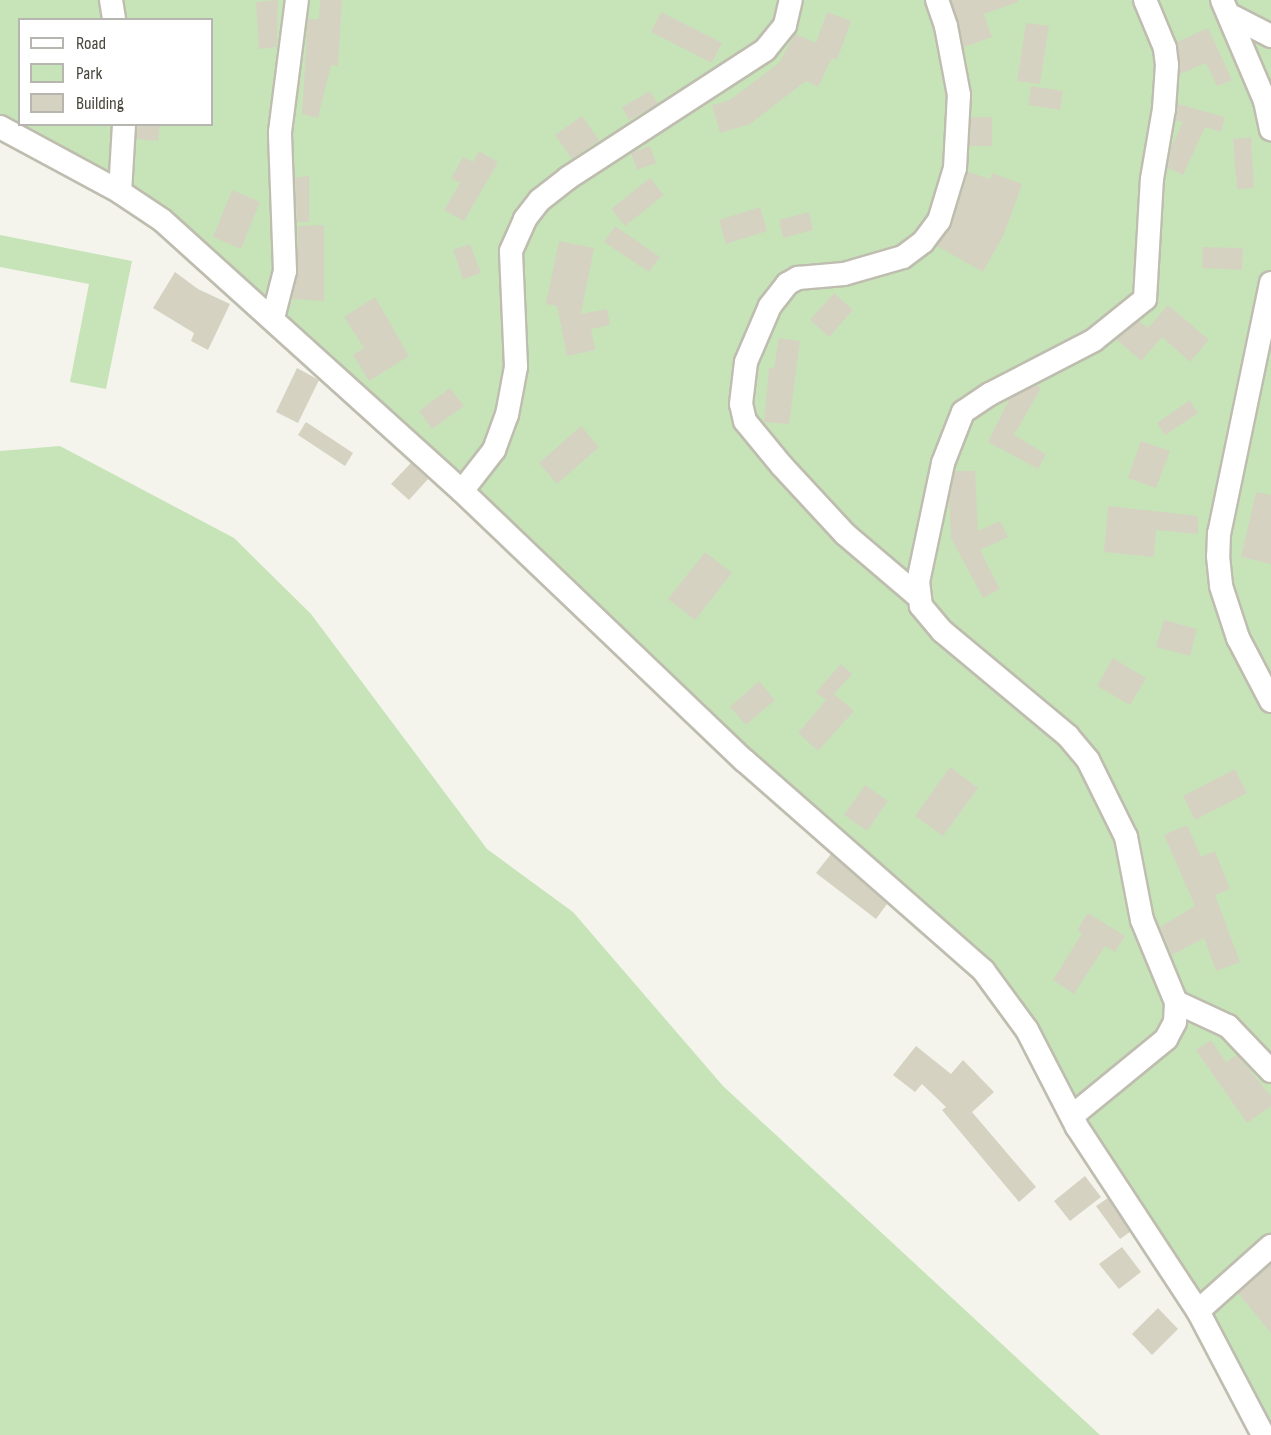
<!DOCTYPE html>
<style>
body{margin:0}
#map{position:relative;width:1271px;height:1435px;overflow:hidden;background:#f4f4ec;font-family:"Sofia Sans Condensed",sans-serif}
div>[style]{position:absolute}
.green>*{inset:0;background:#c7e4b9}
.building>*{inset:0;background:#d5d2c2}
.roads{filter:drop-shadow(2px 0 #bfbdaf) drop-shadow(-2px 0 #bfbdaf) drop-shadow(0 2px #bfbdaf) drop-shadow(0 -2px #bfbdaf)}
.minor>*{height:22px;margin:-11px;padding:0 11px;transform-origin:11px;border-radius:11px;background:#fff}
span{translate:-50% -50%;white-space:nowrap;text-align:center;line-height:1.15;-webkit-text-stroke:4.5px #fff;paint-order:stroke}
.legend{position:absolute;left:18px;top:18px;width:195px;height:108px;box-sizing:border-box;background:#fff;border:2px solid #b6b5b0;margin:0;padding:8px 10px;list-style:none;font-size:18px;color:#48463a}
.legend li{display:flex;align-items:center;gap:12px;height:30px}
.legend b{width:30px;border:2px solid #b6b5b0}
</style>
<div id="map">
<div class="green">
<i style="clip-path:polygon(evenodd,0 0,1271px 0,1271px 1422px,1079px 1111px,1018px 1000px,163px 216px,0 123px,0 0,20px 20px,212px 20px,212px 124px,20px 124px,20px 20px)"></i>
<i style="clip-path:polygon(0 235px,132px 261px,106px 389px,70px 382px,89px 284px,0 267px)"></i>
<i style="clip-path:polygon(60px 446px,234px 538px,311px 614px,487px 849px,573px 912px,723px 1086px,1100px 1435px,0 1435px,0 451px)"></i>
</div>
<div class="building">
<i style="clip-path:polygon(278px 0,277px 47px,259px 49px,256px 2px)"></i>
<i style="clip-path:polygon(320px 0,342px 0,338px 66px,331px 65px,318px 118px,302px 114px,308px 19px,319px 19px)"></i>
<i style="clip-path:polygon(951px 0,1018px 0,1018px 2px,984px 14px,992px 37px,964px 47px)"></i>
<i style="clip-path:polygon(661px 12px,722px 43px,712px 63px,651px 32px)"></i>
<i style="clip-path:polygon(827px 12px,851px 21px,837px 60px,832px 58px,818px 87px,806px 81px,750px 124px,720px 133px,712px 105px,730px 100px,779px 63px,795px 34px,816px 43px)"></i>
<i style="clip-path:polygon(1026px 23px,1049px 26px,1040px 84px,1017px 81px)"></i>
<i style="clip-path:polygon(1208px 28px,1232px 80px,1217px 86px,1206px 63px,1180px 74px,1177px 42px)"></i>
<i style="clip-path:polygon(1031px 86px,1063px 91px,1060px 110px,1028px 105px)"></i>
<i style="clip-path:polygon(650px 91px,658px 104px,629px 120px,622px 107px)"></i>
<i style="clip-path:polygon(1178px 104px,1225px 117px,1221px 132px,1205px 127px,1183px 175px,1168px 168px,1171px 147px,1183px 122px,1176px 120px)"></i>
<i style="clip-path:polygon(582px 116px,599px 140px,572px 159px,555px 135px)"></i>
<i style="clip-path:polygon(971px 117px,992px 117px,992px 146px,970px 146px)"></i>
<i style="clip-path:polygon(138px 124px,160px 124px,158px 141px,137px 139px)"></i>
<i style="clip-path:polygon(1251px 137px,1254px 188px,1237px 189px,1233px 139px)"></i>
<i style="clip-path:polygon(650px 146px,656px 163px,637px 170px,631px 153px)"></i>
<i style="clip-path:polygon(479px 151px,498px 162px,464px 221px,444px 210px,460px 183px,451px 178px,463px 157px,473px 162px)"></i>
<i style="clip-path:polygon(968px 172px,990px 179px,992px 173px,1022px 184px,1004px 234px,983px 272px,937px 246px,952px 225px)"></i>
<i style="clip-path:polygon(309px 176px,309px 222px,297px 222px,295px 178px)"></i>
<i style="clip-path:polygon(650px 178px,664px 195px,625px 226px,611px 209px)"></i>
<i style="clip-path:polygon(232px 190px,260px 202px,241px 249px,213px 237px)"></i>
<i style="clip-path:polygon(760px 207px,767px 231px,726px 244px,719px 220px)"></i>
<i style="clip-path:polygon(809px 212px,813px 230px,783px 238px,779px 220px)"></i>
<i style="clip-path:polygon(324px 225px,324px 301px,292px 299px,298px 271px,298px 226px)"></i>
<i style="clip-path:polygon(615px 226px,660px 257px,649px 272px,604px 242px)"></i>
<i style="clip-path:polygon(559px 241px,594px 248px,581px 314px,607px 309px,610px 325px,591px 329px,595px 350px,567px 356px,557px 306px,546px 304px)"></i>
<i style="clip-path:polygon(470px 244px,481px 273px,463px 279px,453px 250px)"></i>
<i style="clip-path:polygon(1203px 247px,1243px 248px,1242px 270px,1202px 268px)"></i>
<i style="clip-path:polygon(175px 272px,198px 289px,230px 304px,208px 350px,191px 341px,194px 333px,153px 308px)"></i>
<i style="clip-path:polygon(834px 293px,853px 310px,829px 337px,810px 320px)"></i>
<i style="clip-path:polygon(375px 297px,409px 356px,369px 381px,353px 355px,364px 348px,344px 317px)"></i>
<i style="clip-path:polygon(1168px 305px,1209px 340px,1190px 362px,1162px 337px,1141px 361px,1116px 339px,1139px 321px,1148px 328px)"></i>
<i style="clip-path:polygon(779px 338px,800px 341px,789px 424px,764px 422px,769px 368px,774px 368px)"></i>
<i style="clip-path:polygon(297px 368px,319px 380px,298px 423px,276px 412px)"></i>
<i style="clip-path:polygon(1036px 385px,1041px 388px,1014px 435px,1046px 454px,1038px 469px,988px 442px,1009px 399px)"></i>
<i style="clip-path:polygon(450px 388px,464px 406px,432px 429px,419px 411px)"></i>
<i style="clip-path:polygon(1190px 400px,1198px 413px,1165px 435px,1157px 423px)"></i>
<i style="clip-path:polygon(306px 422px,353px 453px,345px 466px,298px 435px)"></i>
<i style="clip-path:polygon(581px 426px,599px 447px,557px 484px,539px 463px)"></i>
<i style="clip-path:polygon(1141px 441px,1170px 451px,1156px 488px,1128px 478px)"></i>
<i style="clip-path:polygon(411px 463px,428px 479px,409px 500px,391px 484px)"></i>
<i style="clip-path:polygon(955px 471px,975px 471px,978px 531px,1000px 521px,1008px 537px,980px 550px,1000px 589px,983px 598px,951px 538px,949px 498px)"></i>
<i style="clip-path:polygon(1256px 492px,1271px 495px,1271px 564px,1241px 557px)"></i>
<i style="clip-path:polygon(1108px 506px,1198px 516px,1198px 534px,1156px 530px,1154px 557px,1104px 552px)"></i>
<i style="clip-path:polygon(705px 552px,732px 573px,695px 620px,668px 599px)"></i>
<i style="clip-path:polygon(1164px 620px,1197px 629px,1190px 656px,1156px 647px)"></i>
<i style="clip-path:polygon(1113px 658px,1146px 678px,1130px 705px,1097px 686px)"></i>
<i style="clip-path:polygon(841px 664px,852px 674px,834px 694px,854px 711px,818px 751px,798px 733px,826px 700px,816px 692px)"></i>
<i style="clip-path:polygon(759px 681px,775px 700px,746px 725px,730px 707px)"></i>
<i style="clip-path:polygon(950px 767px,978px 788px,943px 836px,915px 816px)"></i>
<i style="clip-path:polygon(1235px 769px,1247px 793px,1195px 820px,1183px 796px)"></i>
<i style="clip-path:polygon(865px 785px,888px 801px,867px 831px,844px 815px)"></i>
<i style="clip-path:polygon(1187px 825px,1201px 857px,1215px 851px,1230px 889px,1215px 895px,1240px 962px,1216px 971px,1204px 938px,1172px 955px,1160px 927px,1195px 906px,1164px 835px)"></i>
<i style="clip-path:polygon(831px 854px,887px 904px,876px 919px,816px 873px)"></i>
<i style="clip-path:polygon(1088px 913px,1125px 936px,1115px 952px,1105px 946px,1074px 994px,1053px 980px,1082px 933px,1077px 930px)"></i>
<i style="clip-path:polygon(1211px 1040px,1226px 1062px,1237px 1055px,1271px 1096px,1271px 1106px,1247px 1123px,1196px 1050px)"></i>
<i style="clip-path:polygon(916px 1046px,951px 1074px,963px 1060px,994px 1092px,972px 1112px,1036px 1187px,1019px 1202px,942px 1110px,946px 1107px,922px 1084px,915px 1092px,893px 1075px)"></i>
<i style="clip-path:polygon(1085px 1176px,1101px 1197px,1070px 1221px,1054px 1201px)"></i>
<i style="clip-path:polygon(1108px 1198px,1130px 1232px,1120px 1239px,1096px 1206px)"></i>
<i style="clip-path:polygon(1122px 1247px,1141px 1272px,1119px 1289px,1099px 1264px)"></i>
<i style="clip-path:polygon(1271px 1264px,1271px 1333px,1238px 1293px)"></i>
<i style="clip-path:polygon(1158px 1308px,1178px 1329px,1152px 1355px,1132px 1334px)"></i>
</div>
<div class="roads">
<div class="minor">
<i style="left:111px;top:0;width:20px;rotate:81deg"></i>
<i style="left:1222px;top:0;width:110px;rotate:66.9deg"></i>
<i style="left:1265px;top:101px;width:29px;rotate:78deg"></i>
<i style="left:1230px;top:15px;width:46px;rotate:27.1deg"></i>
<i style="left:0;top:127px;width:136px;rotate:28.4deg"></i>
<i style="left:120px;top:192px;width:50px;rotate:33.7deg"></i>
<i style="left:162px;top:220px;width:404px;rotate:42.1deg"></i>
<i style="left:462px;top:491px;width:391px;rotate:43.7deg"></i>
<i style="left:745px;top:761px;width:317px;rotate:41.3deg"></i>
<i style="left:983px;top:970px;width:74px;rotate:53.7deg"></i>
<i style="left:1027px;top:1030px;width:109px;rotate:62.7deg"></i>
<i style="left:1077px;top:1127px;width:220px;rotate:56.7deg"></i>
<i style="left:1198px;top:1311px;width:140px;rotate:62.3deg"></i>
<i style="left:120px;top:192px;width:68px;rotate:-86.6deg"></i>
<i style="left:1271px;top:283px;width:255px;rotate:101.7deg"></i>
<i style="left:1219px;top:533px;width:23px;rotate:92deg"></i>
<i style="left:1218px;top:556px;width:30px;rotate:84deg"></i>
<i style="left:1221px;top:586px;width:55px;rotate:71.9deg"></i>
<i style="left:1238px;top:638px;width:71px;rotate:62.4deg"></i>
<i style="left:273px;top:318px;width:49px;rotate:-75.7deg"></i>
<i style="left:285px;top:271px;width:139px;rotate:-92.1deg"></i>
<i style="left:280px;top:132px;width:133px;rotate:-82.7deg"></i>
<i style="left:462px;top:491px;width:52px;rotate:-52deg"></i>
<i style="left:494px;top:450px;width:37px;rotate:-70deg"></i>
<i style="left:507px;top:415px;width:49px;rotate:-79.4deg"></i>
<i style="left:516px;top:367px;width:116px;rotate:-92.5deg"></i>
<i style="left:511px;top:251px;width:35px;rotate:-66deg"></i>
<i style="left:525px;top:219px;width:24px;rotate:-52deg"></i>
<i style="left:540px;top:200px;width:36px;rotate:-38deg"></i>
<i style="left:568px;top:178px;width:235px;rotate:-33deg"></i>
<i style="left:765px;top:50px;width:32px;rotate:-51deg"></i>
<i style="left:785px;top:25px;width:26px;rotate:-77deg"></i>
<i style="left:919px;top:597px;width:97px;rotate:-139.6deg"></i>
<i style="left:845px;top:534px;width:93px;rotate:-132.8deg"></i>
<i style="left:782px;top:466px;width:58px;rotate:-129.4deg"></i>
<i style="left:745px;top:421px;width:17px;rotate:-103deg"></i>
<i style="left:741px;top:404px;width:42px;rotate:-83.2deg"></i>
<i style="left:746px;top:362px;width:61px;rotate:-66.8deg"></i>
<i style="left:770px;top:306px;width:28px;rotate:-52deg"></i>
<i style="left:787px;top:284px;width:13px;rotate:-29deg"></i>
<i style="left:798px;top:278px;width:46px;rotate:-5deg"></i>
<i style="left:844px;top:274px;width:61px;rotate:-16.1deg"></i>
<i style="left:903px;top:257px;width:25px;rotate:-37deg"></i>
<i style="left:923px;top:242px;width:26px;rotate:-53deg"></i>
<i style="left:939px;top:221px;width:55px;rotate:-73.2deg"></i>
<i style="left:955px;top:168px;width:73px;rotate:-86.9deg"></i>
<i style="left:959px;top:95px;width:70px;rotate:-100.7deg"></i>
<i style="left:946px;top:26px;width:28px;rotate:-109deg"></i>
<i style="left:1176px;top:1002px;width:57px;rotate:24.8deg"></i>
<i style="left:1228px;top:1026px;width:62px;rotate:46.3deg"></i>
<i style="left:1072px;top:1116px;width:122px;rotate:-39.3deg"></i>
<i style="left:1166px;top:1039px;width:19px;rotate:-62deg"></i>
<i style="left:1175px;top:1022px;width:20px;rotate:-87deg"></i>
<i style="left:1176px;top:1002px;width:89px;rotate:-112.5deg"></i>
<i style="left:1142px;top:920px;width:85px;rotate:-100.9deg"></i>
<i style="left:1126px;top:837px;width:86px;rotate:-116.3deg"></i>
<i style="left:1088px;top:760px;width:31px;rotate:-130deg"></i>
<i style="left:1068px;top:736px;width:164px;rotate:-140.2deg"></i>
<i style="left:942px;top:631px;width:33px;rotate:-130deg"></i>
<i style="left:921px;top:606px;width:24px;rotate:-97deg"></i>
<i style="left:918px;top:582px;width:122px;rotate:-78.1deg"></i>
<i style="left:943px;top:463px;width:55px;rotate:-68.6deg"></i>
<i style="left:963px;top:412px;width:32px;rotate:-34deg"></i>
<i style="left:990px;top:394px;width:117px;rotate:-27.4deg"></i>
<i style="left:1094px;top:340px;width:65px;rotate:-38.8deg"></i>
<i style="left:1145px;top:299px;width:120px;rotate:-86.7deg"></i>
<i style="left:1152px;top:179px;width:71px;rotate:-80.3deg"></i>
<i style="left:1164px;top:109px;width:44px;rotate:-86.1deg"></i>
<i style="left:1167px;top:65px;width:17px;rotate:-97deg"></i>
<i style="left:1165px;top:48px;width:52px;rotate:-112.6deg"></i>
<i style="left:1198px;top:1311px;width:98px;rotate:-41.7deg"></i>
</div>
</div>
<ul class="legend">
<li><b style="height:8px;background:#fff"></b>Road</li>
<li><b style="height:16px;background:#c7e4b9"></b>Park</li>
<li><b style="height:16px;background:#d5d2c2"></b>Building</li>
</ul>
</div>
